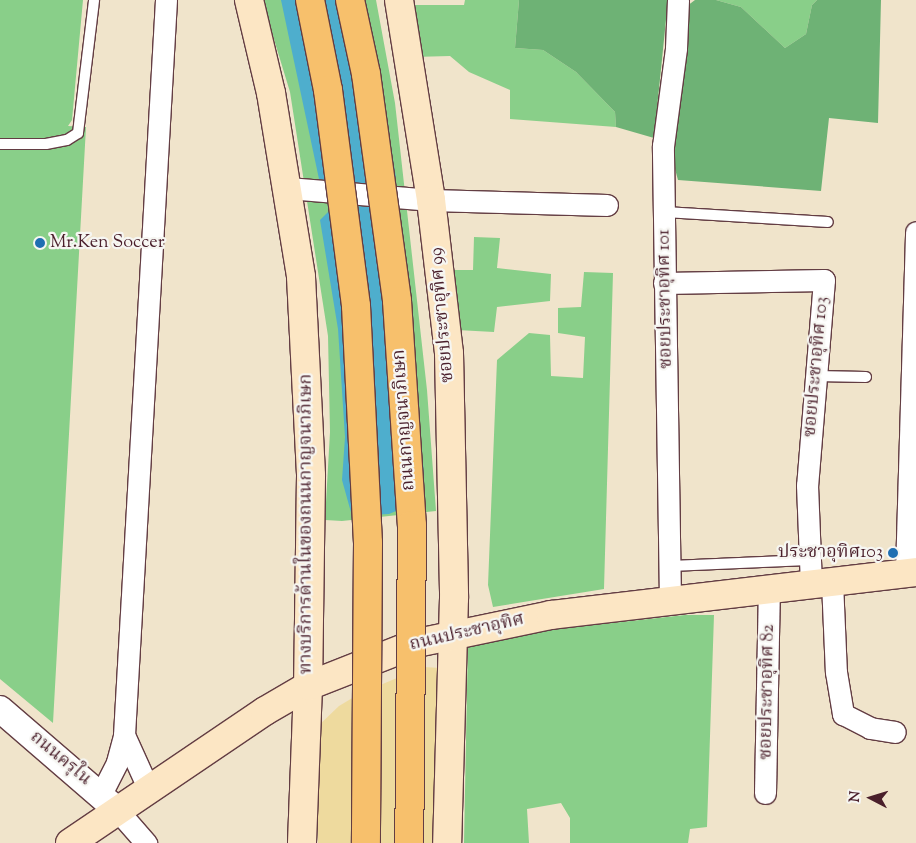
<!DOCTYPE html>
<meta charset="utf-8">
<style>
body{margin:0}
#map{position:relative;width:916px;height:843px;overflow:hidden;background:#f0e4cb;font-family:"Sorts Mill Goudy","Noto Serif Thai",serif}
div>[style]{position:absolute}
.green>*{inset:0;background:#89cf89}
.forest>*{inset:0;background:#6eb275}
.sand>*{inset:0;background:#eeda9e}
.water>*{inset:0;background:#4eaecd}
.roads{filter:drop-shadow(1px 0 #633d43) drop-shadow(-1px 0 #633d43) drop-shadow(0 1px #633d43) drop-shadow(0 -1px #633d43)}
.service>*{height:10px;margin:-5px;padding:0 5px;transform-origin:5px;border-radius:5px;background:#fff}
.minor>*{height:21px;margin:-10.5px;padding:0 10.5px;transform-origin:10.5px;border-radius:10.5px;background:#fff}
.tertiary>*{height:26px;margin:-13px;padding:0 13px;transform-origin:13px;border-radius:13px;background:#fff}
.secondary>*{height:28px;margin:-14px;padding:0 14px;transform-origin:14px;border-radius:14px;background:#fce6c4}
.bridges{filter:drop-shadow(1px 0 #633d43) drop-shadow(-1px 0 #633d43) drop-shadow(0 1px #633d43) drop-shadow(0 -1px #633d43)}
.motorway-bridge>*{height:28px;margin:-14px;padding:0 14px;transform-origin:14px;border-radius:14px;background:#f7c06c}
.dots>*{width:14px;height:14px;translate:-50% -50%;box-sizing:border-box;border:2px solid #f6f6f2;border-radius:50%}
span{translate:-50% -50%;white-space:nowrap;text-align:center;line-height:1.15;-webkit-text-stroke:4.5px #f6f6f2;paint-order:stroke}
.poi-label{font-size:18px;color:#4a1f2b}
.left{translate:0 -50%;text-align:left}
.right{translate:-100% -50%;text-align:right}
.street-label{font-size:18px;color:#4a1f2b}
.north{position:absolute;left:846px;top:773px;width:50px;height:50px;-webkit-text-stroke:4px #f6f6f2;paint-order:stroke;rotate:275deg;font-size:14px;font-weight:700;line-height:20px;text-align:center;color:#4a1f2b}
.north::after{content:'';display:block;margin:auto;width:18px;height:22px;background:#4a1f2b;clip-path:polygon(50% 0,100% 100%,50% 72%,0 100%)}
</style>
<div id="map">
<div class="green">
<i style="clip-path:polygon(0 0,83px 0,72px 120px,68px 126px,86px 127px,53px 723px,0 679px)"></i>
<i style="clip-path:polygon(262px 0,376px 0,395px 103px,427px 390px,436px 511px,342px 521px,325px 520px,330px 432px,328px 336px,290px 92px)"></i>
<i style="clip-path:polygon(465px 0,519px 0,515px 48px,543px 50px,576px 72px,615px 112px,616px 127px,510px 119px,510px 90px,469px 72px,450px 56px,413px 57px,408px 5px,464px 5px)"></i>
<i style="clip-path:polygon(716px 0,817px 0,812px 5px,806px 34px,785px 48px,741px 7px)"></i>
<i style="clip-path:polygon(474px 237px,500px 238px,497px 268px,551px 274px,550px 301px,497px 307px,494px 332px,457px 330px,448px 270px,473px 270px)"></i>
<i style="clip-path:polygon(584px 272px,613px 273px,604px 589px,493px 607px,488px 585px,497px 360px,529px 333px,550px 335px,551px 376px,583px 378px,585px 337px,558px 333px,558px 308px,581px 307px)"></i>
<i style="clip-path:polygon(685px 615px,714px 615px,707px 827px,690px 829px,688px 843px,570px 843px,570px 818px,561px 803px,527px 809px,529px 843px,464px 843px,468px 639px)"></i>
</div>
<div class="forest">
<i style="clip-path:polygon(519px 0,668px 0,654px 138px,616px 127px,615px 112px,576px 72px,543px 50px,515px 48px)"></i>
<i style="clip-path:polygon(695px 0,716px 0,741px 7px,785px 48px,806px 34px,812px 5px,817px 0,881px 0,878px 123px,829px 118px,821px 191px,678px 180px,672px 158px,683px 9px)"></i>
</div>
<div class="sand">
<i style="clip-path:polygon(423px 667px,441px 668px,435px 843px,318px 843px,317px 727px,339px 706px,359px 694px)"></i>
</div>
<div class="water">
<i style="clip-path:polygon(281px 0,364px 0,396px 177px,357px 188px,319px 179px)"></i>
<i style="clip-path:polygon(361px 206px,395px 209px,424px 473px,422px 500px,389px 514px,352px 516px,342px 480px,345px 437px,338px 329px,320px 220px,330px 210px)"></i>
</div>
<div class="roads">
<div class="service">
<i style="left:0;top:144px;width:46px"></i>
<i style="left:46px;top:144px;width:21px;rotate:-11deg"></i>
<i style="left:67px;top:140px;width:13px;rotate:-32deg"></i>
<i style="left:78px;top:133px;width:134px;rotate:-83.1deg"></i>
<i style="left:665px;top:212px;width:163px;rotate:3.5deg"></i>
<i style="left:816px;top:376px;width:50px;rotate:1.1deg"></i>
<i style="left:670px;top:566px;width:139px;rotate:-2.5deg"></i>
</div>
<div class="minor">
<i style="left:288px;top:188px;width:144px;rotate:4.8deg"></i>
<i style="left:431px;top:200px;width:176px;rotate:1.6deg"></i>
<i style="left:664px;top:283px;width:160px;rotate:-1.1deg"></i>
<i style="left:824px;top:280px;width:206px;rotate:94.7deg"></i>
<i style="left:807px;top:485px;width:99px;rotate:87.7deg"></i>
<i style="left:906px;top:572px;width:340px;rotate:-88.3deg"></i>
<i style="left:832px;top:582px;width:90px;rotate:87.5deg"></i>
<i style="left:836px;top:672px;width:43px;rotate:80.5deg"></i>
<i style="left:843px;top:714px;width:30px;rotate:27deg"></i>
<i style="left:870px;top:728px;width:25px;rotate:9deg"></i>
<i style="left:670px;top:600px;width:454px;rotate:-90.9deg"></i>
<i style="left:663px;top:146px;width:99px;rotate:-82.4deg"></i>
<i style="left:676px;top:48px;width:48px;rotate:-87.6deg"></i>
<i style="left:149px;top:790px;width:60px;rotate:-114.4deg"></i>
<i style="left:124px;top:735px;width:736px;rotate:-86.73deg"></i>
<i style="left:765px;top:793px;width:203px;rotate:-88.9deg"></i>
<i style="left:101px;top:794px;width:36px;rotate:-63deg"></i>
<i style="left:117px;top:762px;width:28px;rotate:-75deg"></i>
<i style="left:118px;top:811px;width:43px;rotate:48.8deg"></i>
</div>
<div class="tertiary">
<i style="left:0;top:709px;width:156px;rotate:40.8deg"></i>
</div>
<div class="secondary">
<i style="left:249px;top:0;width:96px;rotate:76.7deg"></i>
<i style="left:271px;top:93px;width:186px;rotate:80.7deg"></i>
<i style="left:301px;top:277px;width:199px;rotate:87.1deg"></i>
<i style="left:311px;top:476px;width:210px;rotate:90.8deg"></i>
<i style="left:308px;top:686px;width:157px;rotate:92.2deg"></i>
<i style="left:399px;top:0;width:203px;rotate:80.9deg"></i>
<i style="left:431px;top:200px;width:154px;rotate:83.3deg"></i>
<i style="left:449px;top:353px;width:245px;rotate:88.8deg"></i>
<i style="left:454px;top:598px;width:245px;rotate:91.6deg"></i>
<i style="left:70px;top:843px;width:235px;rotate:-34.1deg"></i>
<i style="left:265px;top:711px;width:50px;rotate:-30.2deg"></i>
<i style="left:308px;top:686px;width:117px;rotate:-21.5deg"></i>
<i style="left:417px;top:643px;width:137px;rotate:-11.8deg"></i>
<i style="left:551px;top:615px;width:368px;rotate:-6.7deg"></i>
</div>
</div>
<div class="bridges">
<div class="motorway-bridge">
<i style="left:310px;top:0;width:92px;rotate:78.7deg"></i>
<i style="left:328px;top:90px;width:218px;rotate:82.6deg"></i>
<i style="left:356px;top:306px;width:237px;rotate:87.1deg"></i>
<i style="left:368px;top:543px;width:300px;rotate:90.4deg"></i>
<i style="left:350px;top:0;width:76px;rotate:77.8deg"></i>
<i style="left:366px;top:74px;width:229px;rotate:82.2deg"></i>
<i style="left:397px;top:301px;width:225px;rotate:86.2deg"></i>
<i style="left:412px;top:525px;width:318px;rotate:90.5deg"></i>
</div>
</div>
<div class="dots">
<i style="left:40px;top:243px;background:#1f6fb2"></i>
<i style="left:893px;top:553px;background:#1f6fb2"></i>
</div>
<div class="poi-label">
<span class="left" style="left:50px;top:243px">Mr.Ken Soccer</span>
<span class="right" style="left:883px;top:553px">ประชาอุทิศ103</span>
</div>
<div class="street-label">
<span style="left:666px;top:299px;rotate:-91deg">ซอยประชาอุทิศ 101</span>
<span style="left:443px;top:315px;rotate:-95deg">ซอยประชาอุทิศ 99</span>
<span style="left:817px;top:367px;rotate:-85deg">ซอยประชาอุทิศ 103</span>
<span style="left:405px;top:420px;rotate:-94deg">ถนนกาญจนาภิเษก</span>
<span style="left:307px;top:524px;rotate:-90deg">ทางบริการด้านในของถนนกาญจนาภิเษก</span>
<span style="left:467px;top:633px;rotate:-13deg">ถนนประชาอุทิศ</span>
<span style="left:768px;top:692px;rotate:-89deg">ซอยประชาอุทิศ 82</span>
<span style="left:60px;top:759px;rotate:40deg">ถนนครุใน</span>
</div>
<div class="north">N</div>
</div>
